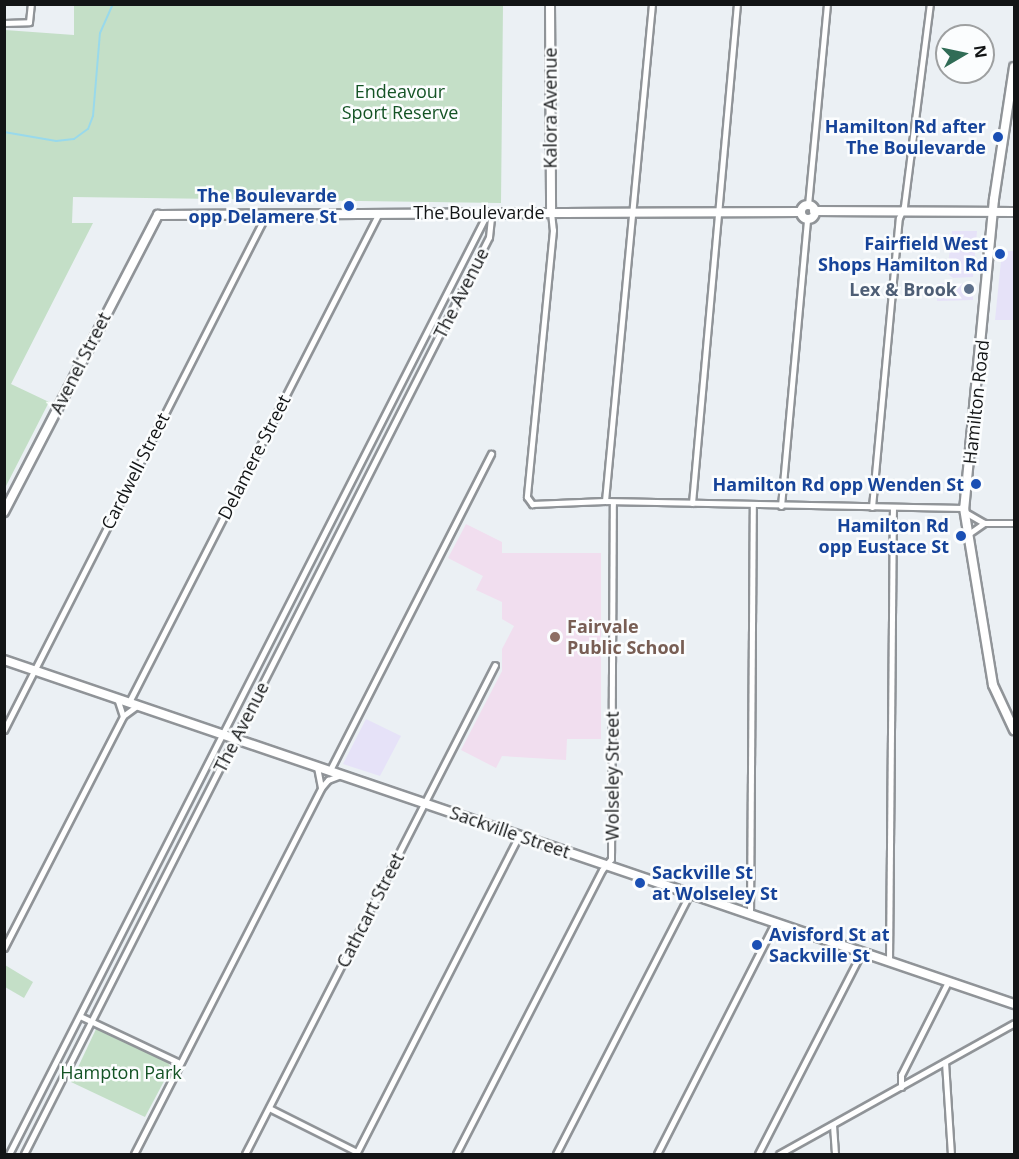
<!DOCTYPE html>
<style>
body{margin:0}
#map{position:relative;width:1019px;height:1159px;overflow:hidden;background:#ebf0f4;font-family:"Open Sans",sans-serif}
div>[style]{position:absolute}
.commercial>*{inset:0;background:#e6e2f8}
.education>*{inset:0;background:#f1deef}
.green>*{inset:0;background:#c4dfc7}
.stream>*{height:2px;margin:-1px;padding:0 1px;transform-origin:1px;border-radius:1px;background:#99d9eb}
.roads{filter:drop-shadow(2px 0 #909498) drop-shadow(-2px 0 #909498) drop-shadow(0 2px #909498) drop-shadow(0 -2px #909498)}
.street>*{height:5px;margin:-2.5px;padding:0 2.5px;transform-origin:2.5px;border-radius:2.5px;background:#fff}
.secondary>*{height:8px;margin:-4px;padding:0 4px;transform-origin:4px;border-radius:4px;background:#fff}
.secondary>.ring{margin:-4px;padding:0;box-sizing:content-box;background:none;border:8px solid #fff;border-radius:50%}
.dots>*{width:16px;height:16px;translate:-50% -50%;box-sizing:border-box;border:3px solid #fbfdfe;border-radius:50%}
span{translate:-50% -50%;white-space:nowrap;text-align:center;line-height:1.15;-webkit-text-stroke:5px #fbfdfe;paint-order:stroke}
.park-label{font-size:18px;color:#145325}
.street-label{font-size:18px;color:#131516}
.transit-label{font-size:18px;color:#164399;font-weight:700}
.right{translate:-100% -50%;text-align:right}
.left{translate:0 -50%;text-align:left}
.service-label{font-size:18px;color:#4e5e75;font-weight:700}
.education-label{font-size:18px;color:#785e54;font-weight:700}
.frame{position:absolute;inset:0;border:6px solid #131516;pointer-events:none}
.north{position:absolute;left:935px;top:24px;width:60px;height:60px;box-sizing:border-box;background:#fbfdfe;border:2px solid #9ea0a1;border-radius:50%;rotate:81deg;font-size:16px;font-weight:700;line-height:24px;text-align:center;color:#131516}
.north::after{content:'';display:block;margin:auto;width:21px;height:27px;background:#306c56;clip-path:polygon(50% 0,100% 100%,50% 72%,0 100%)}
</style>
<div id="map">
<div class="commercial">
<i style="clip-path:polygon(952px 231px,977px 231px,973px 277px,953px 278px,947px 273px)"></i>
<i style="clip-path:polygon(1002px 251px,1014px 251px,1014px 320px,995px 320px)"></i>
<i style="clip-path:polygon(938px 283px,973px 284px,973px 300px,937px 301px)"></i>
<i style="clip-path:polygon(366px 719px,401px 736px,380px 776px,343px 764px)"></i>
</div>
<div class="education">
<i style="clip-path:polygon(466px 524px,502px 542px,502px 553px,601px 553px,601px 739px,567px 739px,566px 760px,502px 756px,496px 768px,461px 750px,502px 671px,502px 649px,514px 626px,502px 619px,502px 602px,476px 590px,483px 576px,448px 558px)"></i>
</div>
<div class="green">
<i style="clip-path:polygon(74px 5px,503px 5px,501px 203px,73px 197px,72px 223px,93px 223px,11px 384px,49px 402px,5px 488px,5px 30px,74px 35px)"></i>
<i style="clip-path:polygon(5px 965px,33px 982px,24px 998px,5px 987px)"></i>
<i style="clip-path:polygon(97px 1027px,167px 1061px,171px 1068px,145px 1117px,71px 1082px)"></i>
</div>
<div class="stream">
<i style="left:4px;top:132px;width:53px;rotate:9.8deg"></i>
<i style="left:56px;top:141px;width:18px;rotate:-6deg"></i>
<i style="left:74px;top:139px;width:17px;rotate:-36deg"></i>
<i style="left:88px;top:129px;width:14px;rotate:-69deg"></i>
<i style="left:93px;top:116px;width:83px;rotate:-85.2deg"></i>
<i style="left:100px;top:33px;width:32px;rotate:-66deg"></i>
</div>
<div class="roads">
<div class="street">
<i style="left:4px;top:23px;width:25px;rotate:-2deg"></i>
<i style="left:29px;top:22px;width:18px;rotate:-84deg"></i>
<i style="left:808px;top:205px;width:202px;rotate:-84.6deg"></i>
<i style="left:551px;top:212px;width:18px;rotate:84deg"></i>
<i style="left:553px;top:230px;width:268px;rotate:95.6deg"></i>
<i style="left:527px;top:497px;width:9px;rotate:54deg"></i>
<i style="left:532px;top:504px;width:73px;rotate:-2.4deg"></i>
<i style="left:605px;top:501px;width:359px;rotate:1.1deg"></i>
<i style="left:605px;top:501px;width:499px;rotate:-84.6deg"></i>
<i style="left:692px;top:503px;width:501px;rotate:-84.85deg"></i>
<i style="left:781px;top:506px;width:288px;rotate:-84.8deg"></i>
<i style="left:872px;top:507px;width:290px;rotate:-84.7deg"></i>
<i style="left:899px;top:218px;width:13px;rotate:-67deg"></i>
<i style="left:904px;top:206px;width:204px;rotate:-82.7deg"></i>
<i style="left:965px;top:512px;width:22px;rotate:30deg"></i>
<i style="left:967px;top:535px;width:21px;rotate:-35deg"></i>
<i style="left:984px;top:523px;width:30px"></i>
<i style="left:117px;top:698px;width:19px;rotate:72deg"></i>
<i style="left:129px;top:702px;width:549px;rotate:-62.92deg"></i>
<i style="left:4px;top:730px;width:580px;rotate:-63.04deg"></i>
<i style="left:317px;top:767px;width:21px;rotate:79deg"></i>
<i style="left:330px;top:770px;width:355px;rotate:-63deg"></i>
<i style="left:750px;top:913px;width:407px;rotate:-89.6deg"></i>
<i style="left:4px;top:948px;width:261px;rotate:-62.8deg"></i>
<i style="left:123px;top:716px;width:19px;rotate:-36deg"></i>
<i style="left:889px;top:961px;width:453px;rotate:-89.5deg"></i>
<i style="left:80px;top:1016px;width:110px;rotate:25.2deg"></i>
<i style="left:945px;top:1062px;width:92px;rotate:86.3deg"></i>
<i style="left:901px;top:1087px;width:12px;rotate:-90deg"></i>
<i style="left:901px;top:1075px;width:104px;rotate:-63.2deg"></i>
<i style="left:269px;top:1108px;width:98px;rotate:26.6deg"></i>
<i style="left:833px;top:1125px;width:29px;rotate:86deg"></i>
<i style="left:9px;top:1154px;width:1057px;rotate:-63.05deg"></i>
<i style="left:24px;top:1154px;width:1028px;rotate:-63.11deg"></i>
<i style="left:489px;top:237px;width:19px;rotate:-84deg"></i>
<i style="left:491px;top:218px;width:7px;rotate:-117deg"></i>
<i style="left:134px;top:1154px;width:411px;rotate:-62.9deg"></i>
<i style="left:321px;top:788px;width:11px;rotate:-49deg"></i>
<i style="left:328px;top:780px;width:14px;rotate:-21deg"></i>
<i style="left:245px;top:1154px;width:549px;rotate:-62.92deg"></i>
<i style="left:356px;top:1154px;width:358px;rotate:-62.9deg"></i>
<i style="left:456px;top:1154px;width:319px;rotate:-62.8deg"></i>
<i style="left:602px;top:870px;width:14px;rotate:-51deg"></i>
<i style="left:611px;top:859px;width:356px;rotate:-89.7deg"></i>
<i style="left:556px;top:1154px;width:293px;rotate:-62.8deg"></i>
<i style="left:657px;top:1154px;width:260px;rotate:-63deg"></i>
<i style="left:758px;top:1154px;width:227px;rotate:-62.8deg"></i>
<i style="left:779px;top:1154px;width:269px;rotate:-29.1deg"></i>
</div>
<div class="secondary">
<i style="left:550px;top:4px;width:208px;rotate:89.7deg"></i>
<i style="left:1014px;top:67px;width:134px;rotate:98.6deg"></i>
<i style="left:994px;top:199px;width:310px;rotate:95.5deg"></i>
<i style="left:964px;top:508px;width:179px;rotate:80.7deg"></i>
<i style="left:993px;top:685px;width:50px;rotate:65deg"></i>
<i class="ring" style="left:801px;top:205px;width:6px;height:6px"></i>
<i style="left:814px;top:211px;width:200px;rotate:0.3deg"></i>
<i style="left:4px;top:512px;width:335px;rotate:-62.6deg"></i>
<i style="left:158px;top:215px;width:643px;rotate:-0.27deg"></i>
<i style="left:4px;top:660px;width:1067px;rotate:18.81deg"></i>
</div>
</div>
<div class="dots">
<i style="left:998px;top:137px;background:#1a4fb4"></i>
<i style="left:349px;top:206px;background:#1a4fb4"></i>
<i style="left:1000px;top:254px;background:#1a4fb4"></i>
<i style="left:969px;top:289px;background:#5c6f8a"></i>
<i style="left:976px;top:484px;background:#1a4fb4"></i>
<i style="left:961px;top:536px;background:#1a4fb4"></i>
<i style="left:555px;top:637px;background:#8d6e63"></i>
<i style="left:640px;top:883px;background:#1a4fb4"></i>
<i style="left:757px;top:945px;background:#1a4fb4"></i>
</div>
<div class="park-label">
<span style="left:400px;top:102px">Endeavour<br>Sport Reserve</span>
<span style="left:121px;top:1072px">Hampton Park</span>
</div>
<div class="street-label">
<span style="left:550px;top:108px;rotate:-90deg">Kalora Avenue</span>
<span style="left:479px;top:212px">The Boulevarde</span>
<span style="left:461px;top:293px;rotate:-63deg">The Avenue</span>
<span style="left:80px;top:363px;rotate:-63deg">Avenel Street</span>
<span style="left:976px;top:402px;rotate:-84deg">Hamilton Road</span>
<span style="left:254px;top:457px;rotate:-63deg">Delamere Street</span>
<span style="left:135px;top:471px;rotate:-63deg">Cardwell Street</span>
<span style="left:241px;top:727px;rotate:-63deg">The Avenue</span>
<span style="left:612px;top:776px;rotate:-90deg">Wolseley Street</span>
<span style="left:510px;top:832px;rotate:19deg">Sackville Street</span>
<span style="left:370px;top:910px;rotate:-63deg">Cathcart Street</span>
</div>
<div class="transit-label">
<span class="right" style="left:986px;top:137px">Hamilton Rd after<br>The Boulevarde</span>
<span class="right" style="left:337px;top:206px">The Boulevarde<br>opp Delamere St</span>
<span class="right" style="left:988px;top:254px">Fairfield West<br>Shops Hamilton Rd</span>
<span class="right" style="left:964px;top:484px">Hamilton Rd opp Wenden St</span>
<span class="right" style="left:949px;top:536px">Hamilton Rd<br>opp Eustace St</span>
<span class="left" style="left:652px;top:883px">Sackville St<br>at Wolseley St</span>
<span class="left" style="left:769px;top:945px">Avisford St at<br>Sackville St</span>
</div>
<div class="service-label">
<span class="right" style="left:957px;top:289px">Lex &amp; Brook</span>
</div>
<div class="education-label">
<span class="left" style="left:567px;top:637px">Fairvale<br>Public School</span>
</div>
<div class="frame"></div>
<div class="north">N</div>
</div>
